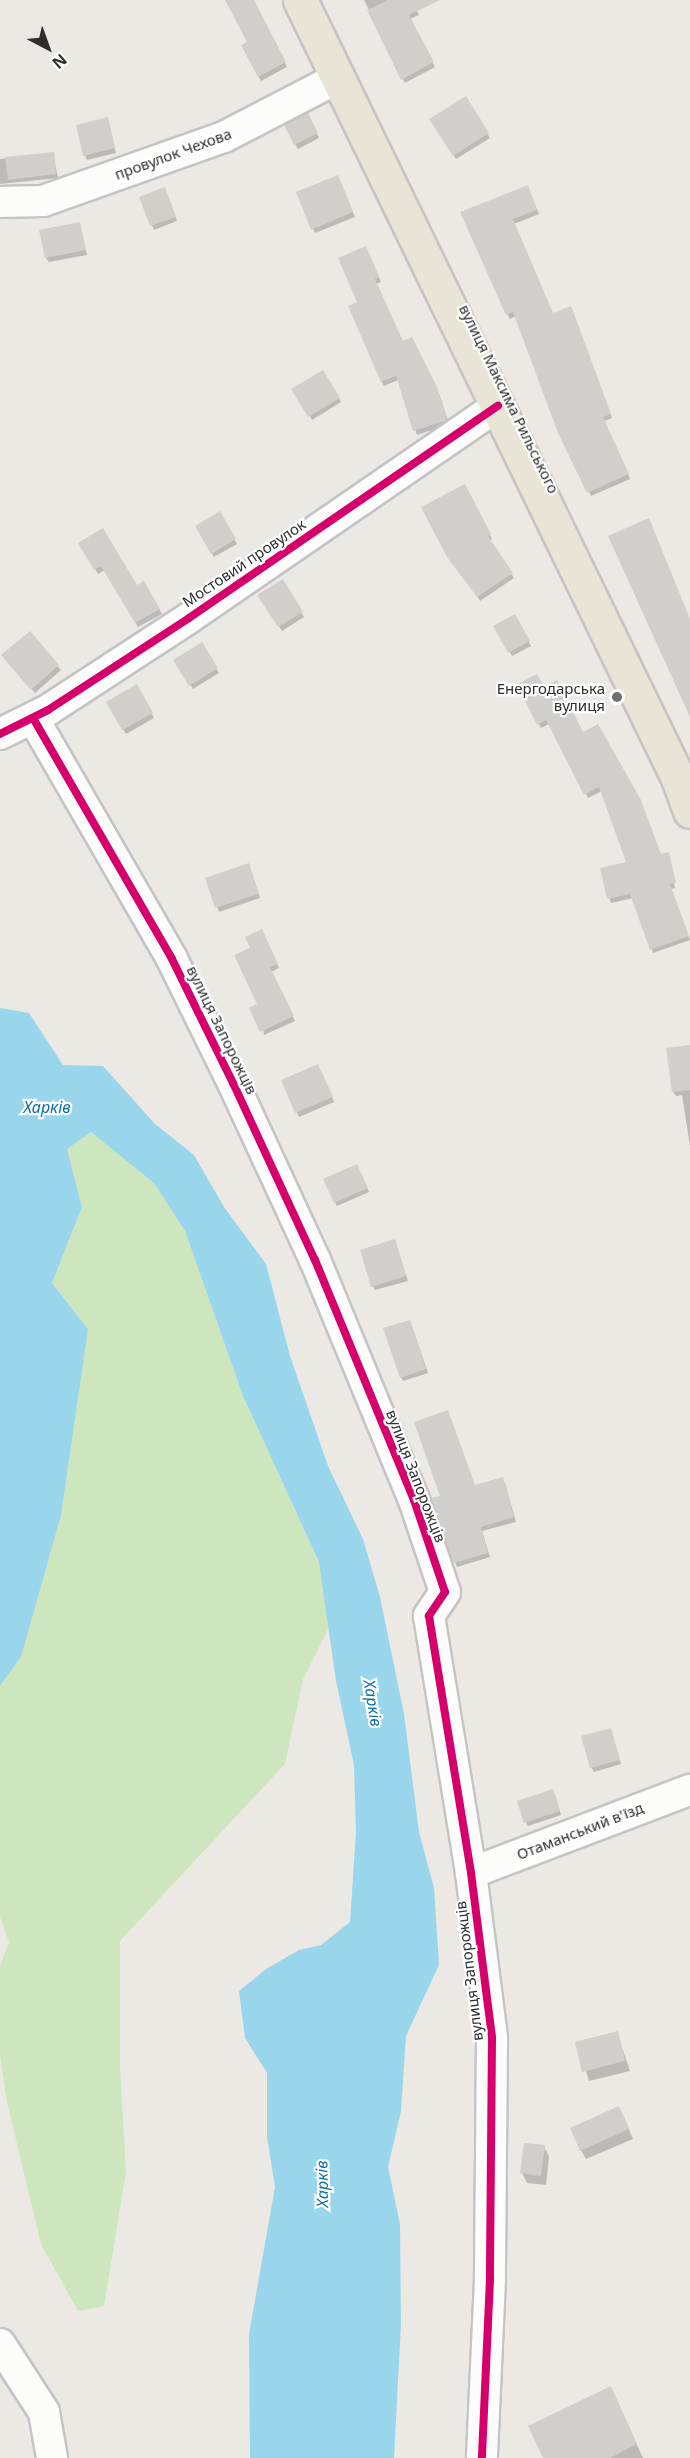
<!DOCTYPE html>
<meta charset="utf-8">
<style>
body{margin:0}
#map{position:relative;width:690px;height:2458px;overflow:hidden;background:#ece8e4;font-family:"Noto Sans",sans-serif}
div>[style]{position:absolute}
.green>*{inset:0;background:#cee6be}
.water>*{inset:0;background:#99d6ec}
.shadow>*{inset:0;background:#0003}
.building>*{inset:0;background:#d1cecb}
.roads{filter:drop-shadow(2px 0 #c5c4c5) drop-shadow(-2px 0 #c5c4c5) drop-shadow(0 2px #c5c4c5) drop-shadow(0 -2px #c5c4c5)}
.minor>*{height:30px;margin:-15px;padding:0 15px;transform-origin:15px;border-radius:15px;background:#fcfcfb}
.major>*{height:33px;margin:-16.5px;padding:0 16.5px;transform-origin:16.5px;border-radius:16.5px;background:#e8e4d6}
.cycleway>*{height:8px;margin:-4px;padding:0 4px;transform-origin:4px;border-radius:4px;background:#d6006c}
.dots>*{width:16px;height:16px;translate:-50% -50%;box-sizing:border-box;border:3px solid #fff;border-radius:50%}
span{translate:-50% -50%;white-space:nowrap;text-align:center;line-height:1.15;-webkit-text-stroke:4.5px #fff;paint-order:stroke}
.street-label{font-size:15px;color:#2e2e2e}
.poi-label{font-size:15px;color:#2e2e2e}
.right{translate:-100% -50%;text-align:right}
.water-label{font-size:16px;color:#0d6fa3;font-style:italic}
.north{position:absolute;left:18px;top:18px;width:60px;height:60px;-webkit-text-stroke:4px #fff;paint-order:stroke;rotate:139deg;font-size:16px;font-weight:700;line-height:24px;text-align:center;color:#2e2e2e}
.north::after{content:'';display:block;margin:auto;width:21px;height:27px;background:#2e2e2e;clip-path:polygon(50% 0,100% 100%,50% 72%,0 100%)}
</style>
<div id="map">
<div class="green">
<i style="clip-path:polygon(91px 1131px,154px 1183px,185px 1231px,243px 1396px,319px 1562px,330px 1625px,303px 1679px,285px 1764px,120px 1941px,120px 2066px,126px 2172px,104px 2306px,78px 2311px,41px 2244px,7px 2102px,0 2056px,0 1966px,9px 1942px,0 1917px,0 1686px,21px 1657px,88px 1329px,52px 1283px,82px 1207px,67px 1149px)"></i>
</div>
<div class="water">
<i style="clip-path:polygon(0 1008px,29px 1013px,63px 1065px,103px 1066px,155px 1124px,194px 1155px,224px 1207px,266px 1264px,290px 1356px,328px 1466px,363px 1539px,380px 1597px,404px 1714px,419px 1832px,434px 1888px,439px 1965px,406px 2036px,401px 2111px,388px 2167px,400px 2224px,401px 2324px,394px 2458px,250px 2458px,249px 2334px,275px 2187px,267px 2137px,267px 2073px,245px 2038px,239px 1991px,266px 1969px,299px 1950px,321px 1945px,350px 1922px,356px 1832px,354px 1765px,336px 1681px,319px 1562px,243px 1396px,185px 1231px,154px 1183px,91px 1132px,67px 1149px,82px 1207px,52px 1283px,88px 1329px,61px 1515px,21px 1657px,0 1686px)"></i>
</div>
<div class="shadow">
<i style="clip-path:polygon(227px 0,253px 0,287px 67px,261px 81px,243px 46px,249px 43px)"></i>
<i style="clip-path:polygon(364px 0,412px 0,419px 15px,410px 19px,435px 67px,405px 83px)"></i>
<i style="clip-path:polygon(465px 98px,490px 138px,456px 159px,431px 119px)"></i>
<i style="clip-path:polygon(307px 115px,319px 138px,298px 149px,286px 126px)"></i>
<i style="clip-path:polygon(109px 123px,116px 153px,87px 160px,85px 155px)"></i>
<i style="clip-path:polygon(53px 153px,58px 178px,0 184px,0 159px)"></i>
<i style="clip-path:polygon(340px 181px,355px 217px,315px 233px,313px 229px)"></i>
<i style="clip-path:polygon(529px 191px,539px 214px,514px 224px,553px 314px,573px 312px,612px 418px,604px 421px,630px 479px,591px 496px,516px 316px,510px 319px,508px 315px,462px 213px)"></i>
<i style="clip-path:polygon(167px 193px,177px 221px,154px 230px,141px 198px)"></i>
<i style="clip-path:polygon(79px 224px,87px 255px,49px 262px,46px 258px)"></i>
<i style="clip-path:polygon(368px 252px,381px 282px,376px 284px,402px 343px,413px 344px,439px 393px,449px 424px,417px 435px,398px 380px,384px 386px,382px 382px,370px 356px,359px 303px)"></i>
<i style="clip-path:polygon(322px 372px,341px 402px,312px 420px,293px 389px)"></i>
<i style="clip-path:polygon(464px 486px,492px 539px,489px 541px,514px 578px,480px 601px,423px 508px)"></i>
<i style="clip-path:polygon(220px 513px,237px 544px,214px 557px,197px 527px)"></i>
<i style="clip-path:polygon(80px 544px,137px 587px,144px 583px,162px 614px,138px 627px,105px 570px,98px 574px)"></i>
<i style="clip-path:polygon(282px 581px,304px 617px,282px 631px,259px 595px)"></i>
<i style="clip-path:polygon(514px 616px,531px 646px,512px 656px,495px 626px)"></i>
<i style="clip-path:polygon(30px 633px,61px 670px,35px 693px,5px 659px)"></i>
<i style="clip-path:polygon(201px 644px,219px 673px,193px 689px,175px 660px)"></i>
<i style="clip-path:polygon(519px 685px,544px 688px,582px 734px,661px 855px,668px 856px,675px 888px,671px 889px,690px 940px,653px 953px,633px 898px,611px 903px,601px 869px,628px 863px,602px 791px,588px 798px,549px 724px,541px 728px)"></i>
<i style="clip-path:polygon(137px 687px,154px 718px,126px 734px,108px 702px)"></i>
<i style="clip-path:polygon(250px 869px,260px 898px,219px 912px,207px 878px)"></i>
<i style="clip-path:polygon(264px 935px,279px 968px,271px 972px,295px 1021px,264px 1035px,252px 948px)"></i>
<i style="clip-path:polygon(690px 1049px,690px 1146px,682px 1095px,676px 1096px,673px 1092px)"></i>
<i style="clip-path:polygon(320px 1070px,334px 1102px,299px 1117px,283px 1081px)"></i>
<i style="clip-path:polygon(359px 1170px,369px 1192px,337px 1206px,335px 1202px)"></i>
<i style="clip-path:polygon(396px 1245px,408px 1281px,375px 1290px,373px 1286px)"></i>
<i style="clip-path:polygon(412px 1326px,428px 1373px,403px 1381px,401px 1377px)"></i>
<i style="clip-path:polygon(505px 1483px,516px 1522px,482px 1531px,490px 1557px,457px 1567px,455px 1562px,475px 1487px)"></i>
<i style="clip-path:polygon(610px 1730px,621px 1764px,594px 1772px,591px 1767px)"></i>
<i style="clip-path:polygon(555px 1795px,561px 1815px,528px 1826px,526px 1822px)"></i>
<i style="clip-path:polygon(617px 2033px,630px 2071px,589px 2081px,577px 2043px)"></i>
<i style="clip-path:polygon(624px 2117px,633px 2139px,586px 2159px,581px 2150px)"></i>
<i style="clip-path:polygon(544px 2147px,549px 2156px,546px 2185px,527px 2183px,522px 2173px)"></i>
<i style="clip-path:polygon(611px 2388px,643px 2458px,545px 2458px)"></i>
</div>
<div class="building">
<i style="clip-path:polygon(225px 0,254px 0,286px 62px,258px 77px,241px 45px,247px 42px)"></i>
<i style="clip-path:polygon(388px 0,440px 0,409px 15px,434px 62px,401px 80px,367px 10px)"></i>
<i style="clip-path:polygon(466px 96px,489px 133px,453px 156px,429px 119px)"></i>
<i style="clip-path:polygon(308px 113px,318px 133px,294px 145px,284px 125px)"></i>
<i style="clip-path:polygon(108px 117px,115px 148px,83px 156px,76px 125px)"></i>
<i style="clip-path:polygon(54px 152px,56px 174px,8px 180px,5px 157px)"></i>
<i style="clip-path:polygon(338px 175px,353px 212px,311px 230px,296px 192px)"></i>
<i style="clip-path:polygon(528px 185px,537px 210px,513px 219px,553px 313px,571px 306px,611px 414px,603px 417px,629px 474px,587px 493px,558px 433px,513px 312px,506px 315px,460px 212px)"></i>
<i style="clip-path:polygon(165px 187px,176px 217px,150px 226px,139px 197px)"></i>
<i style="clip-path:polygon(80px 222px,86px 250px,45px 258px,39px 230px)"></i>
<i style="clip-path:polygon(366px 246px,379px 277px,375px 279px,403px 341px,412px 337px,437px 387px,447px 420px,413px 431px,396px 376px,381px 382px,348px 306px,357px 302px,338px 258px)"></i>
<i style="clip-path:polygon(323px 370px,340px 398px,308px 417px,291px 389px)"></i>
<i style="clip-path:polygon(465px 484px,491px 534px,488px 536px,513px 573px,477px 597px,447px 557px,421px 507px)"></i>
<i style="clip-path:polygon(220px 511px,236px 539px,211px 554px,195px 526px)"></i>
<i style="clip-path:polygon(649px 518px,690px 619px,690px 717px,608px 536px)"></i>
<i style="clip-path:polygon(103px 528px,137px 585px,144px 581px,160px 609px,135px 623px,101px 566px,94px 570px,78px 543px)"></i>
<i style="clip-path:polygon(283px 579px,303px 612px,278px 627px,257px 595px)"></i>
<i style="clip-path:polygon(515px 614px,530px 641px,508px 653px,493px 626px)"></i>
<i style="clip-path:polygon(30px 631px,59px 665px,31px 690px,1px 655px)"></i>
<i style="clip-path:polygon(202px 642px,218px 668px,189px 686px,173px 660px)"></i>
<i style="clip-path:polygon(537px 674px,544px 686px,557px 680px,583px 732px,598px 724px,641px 800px,661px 854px,669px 852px,676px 883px,670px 884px,689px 936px,650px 950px,630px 894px,607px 899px,600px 868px,626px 862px,599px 787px,584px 795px,546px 720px,537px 725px,517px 684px)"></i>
<i style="clip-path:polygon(137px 684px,153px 713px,122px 730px,106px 702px)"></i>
<i style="clip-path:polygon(249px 863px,259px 894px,215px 908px,205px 878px)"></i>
<i style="clip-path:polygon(262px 929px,278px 964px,270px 967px,294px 1016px,260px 1032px,249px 1008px,257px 1004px,234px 955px,250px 948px,245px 937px)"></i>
<i style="clip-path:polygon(690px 1045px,690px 1090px,672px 1092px,666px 1048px)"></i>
<i style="clip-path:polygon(318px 1064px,333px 1097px,295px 1113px,281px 1080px)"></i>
<i style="clip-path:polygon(357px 1164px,368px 1188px,334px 1203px,323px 1179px)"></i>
<i style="clip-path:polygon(395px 1239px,406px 1276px,371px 1287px,360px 1250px)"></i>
<i style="clip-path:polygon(410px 1320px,426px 1369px,400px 1378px,383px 1328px)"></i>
<i style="clip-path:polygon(448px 1410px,475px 1485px,503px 1477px,514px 1517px,481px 1527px,488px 1553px,453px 1563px,432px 1498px,440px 1496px,414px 1422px)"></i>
<i style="clip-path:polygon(611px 1728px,620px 1760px,590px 1768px,581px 1736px)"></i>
<i style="clip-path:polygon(553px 1789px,560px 1811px,524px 1823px,517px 1801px)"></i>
<i style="clip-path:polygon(618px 2031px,625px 2061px,582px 2072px,575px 2042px)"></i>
<i style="clip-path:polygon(619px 2106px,629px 2129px,580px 2151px,570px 2128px)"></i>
<i style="clip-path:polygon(524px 2143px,545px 2145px,541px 2176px,520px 2173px)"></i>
<i style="clip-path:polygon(611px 2386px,637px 2444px,610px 2458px,543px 2458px,528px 2426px)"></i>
</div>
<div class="roads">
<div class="minor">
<i style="left:0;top:202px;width:43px;rotate:-1.3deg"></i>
<i style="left:43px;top:201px;width:192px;rotate:-19.5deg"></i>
<i style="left:224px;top:137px;width:128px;rotate:-27.4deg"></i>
<i style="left:33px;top:718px;width:278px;rotate:60deg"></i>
<i style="left:172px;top:959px;width:140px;rotate:63.8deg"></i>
<i style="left:234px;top:1085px;width:193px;rotate:65.2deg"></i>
<i style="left:315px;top:1260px;width:260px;rotate:67.6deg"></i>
<i style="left:414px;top:1500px;width:97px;rotate:71.4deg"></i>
<i style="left:445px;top:1592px;width:29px;rotate:124deg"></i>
<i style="left:429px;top:1616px;width:260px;rotate:80.7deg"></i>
<i style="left:471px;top:1873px;width:166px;rotate:82.7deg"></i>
<i style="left:492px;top:2038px;width:241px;rotate:90.5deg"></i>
<i style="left:490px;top:2279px;width:179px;rotate:92.6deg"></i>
<i style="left:0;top:734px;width:54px;rotate:-26.6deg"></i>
<i style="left:48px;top:710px;width:168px;rotate:-33.1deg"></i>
<i style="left:189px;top:618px;width:375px;rotate:-34.5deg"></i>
<i style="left:471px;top:1873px;width:234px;rotate:-20.8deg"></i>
<i style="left:0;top:2344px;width:81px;rotate:57.1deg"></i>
<i style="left:44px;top:2412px;width:47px;rotate:80.1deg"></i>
</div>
<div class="major">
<i style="left:300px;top:0;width:865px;rotate:64.09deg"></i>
<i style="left:678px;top:778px;width:35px;rotate:70deg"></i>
</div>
</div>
<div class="cycleway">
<i style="left:33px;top:718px;width:278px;rotate:60deg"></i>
<i style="left:172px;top:959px;width:140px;rotate:63.8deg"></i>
<i style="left:234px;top:1085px;width:193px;rotate:65.2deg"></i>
<i style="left:315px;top:1260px;width:260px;rotate:67.6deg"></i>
<i style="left:414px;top:1500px;width:97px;rotate:71.4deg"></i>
<i style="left:445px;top:1592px;width:29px;rotate:124deg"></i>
<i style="left:429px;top:1616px;width:260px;rotate:80.7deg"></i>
<i style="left:471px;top:1873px;width:166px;rotate:82.7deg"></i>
<i style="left:492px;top:2038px;width:241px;rotate:90.5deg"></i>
<i style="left:490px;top:2279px;width:179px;rotate:92.6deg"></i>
<i style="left:0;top:734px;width:54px;rotate:-26.6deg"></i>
<i style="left:48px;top:710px;width:168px;rotate:-33.1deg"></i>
<i style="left:189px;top:618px;width:375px;rotate:-34.5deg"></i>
</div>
<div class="dots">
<i style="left:617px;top:697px;background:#706f6e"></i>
</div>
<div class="street-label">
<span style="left:173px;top:154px;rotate:-20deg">провулок Чехова</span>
<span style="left:509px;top:399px;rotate:64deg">вулиця Максима Рильського</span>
<span style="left:244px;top:563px;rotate:-34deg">Мостовий провулок</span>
<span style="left:222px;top:1030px;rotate:64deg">вулиця Запорожців</span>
<span style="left:416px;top:1476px;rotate:69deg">вулиця Запорожців</span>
<span style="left:580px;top:1831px;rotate:-21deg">Отаманський в'їзд</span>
<span style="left:469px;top:1971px;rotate:-97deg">вулиця Запорожців</span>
</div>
<div class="poi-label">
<span class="right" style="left:605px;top:697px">Енергодарська<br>вулиця</span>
</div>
<div class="water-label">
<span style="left:47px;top:1107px">Харків</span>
<span style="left:373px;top:1703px;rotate:81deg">Харків</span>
<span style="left:322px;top:2184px;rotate:-91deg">Харків</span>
</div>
<div class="north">N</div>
</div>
